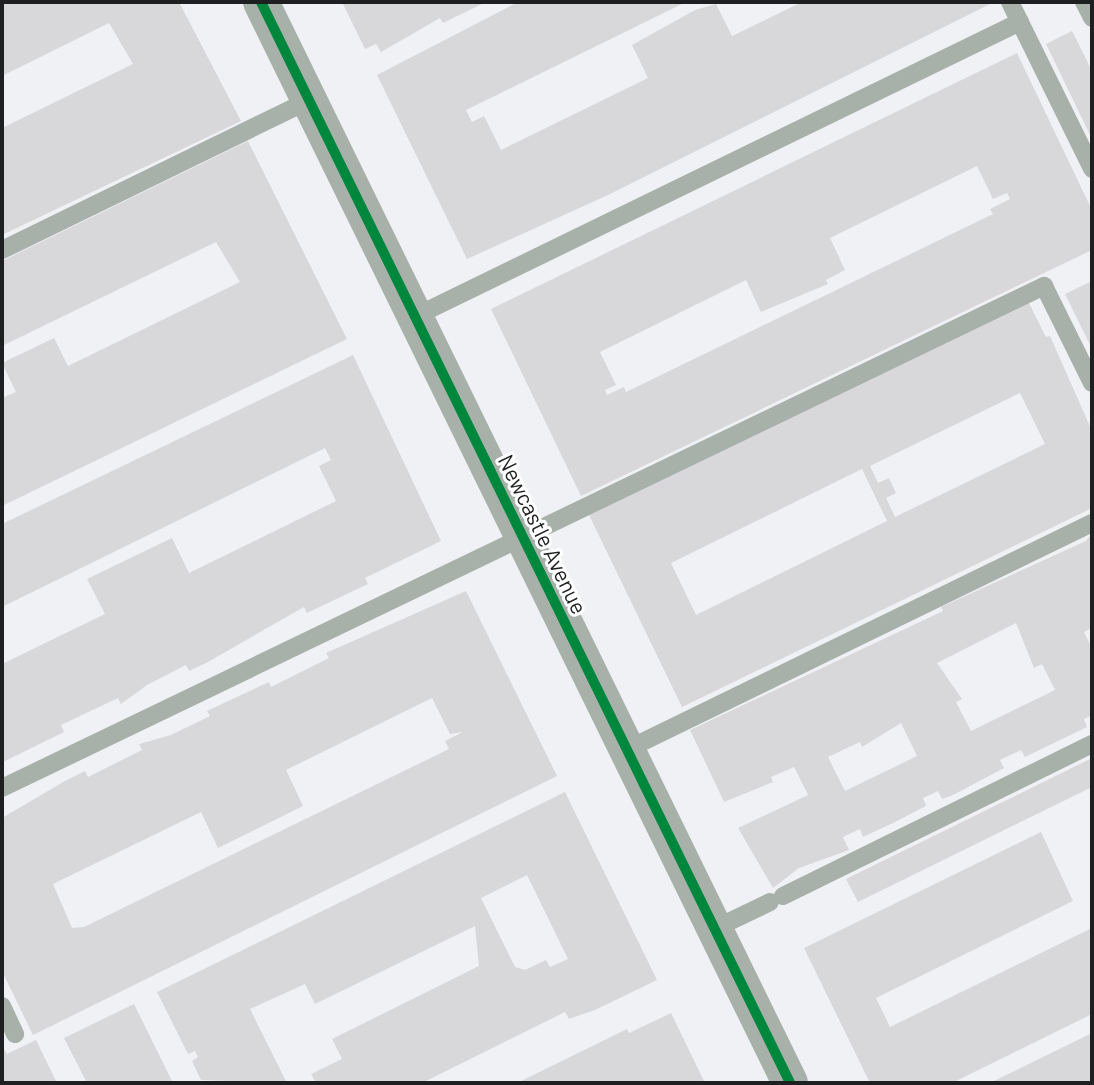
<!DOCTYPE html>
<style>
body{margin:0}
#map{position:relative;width:1094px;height:1085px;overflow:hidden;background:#eff1f4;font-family:Barlow,sans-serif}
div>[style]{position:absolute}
.building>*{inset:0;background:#d8d8db}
.service>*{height:18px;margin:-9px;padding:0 9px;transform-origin:9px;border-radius:9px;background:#a7b0a9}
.minor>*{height:36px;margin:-18px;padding:0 18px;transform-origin:18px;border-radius:18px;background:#a7b0a9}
.cycleway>*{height:10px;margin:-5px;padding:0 5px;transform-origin:5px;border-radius:5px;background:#00873e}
span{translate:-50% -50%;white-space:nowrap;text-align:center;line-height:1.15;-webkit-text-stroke:6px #fff;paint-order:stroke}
.street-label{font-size:22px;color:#1d1f20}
.frame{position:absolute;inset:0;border:4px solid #1d1f20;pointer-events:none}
</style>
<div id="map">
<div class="building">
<i style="clip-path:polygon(2px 2px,179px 2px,241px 121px,2px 235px,2px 128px,133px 64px,109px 23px,2px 76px)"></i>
<i style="clip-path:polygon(342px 2px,486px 2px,443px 23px,440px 18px,381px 52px,376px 44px,365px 49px)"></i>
<i style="clip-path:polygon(518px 2px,686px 2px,466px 110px,472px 122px,484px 116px,501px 150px,648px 78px,632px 45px,695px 10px,716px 4px,732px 36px,802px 2px,994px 2px,608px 195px,467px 259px,377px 75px)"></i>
<i style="clip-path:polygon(1072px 31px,1092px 71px,1092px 139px,1046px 44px)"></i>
<i style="clip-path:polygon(evenodd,1017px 53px,1092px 210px,1092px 250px,581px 496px,491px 309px,1017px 53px,977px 166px,993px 199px,1007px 193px,1010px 199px,990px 209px,993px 214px,626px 392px,624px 387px,607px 395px,605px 390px,616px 385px,600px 352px,746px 280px,761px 312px,828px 284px,826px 280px,845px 270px,830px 238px,977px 166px)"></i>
<i style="clip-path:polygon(248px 141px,347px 339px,2px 506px,2px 398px,16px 392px,2px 363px,54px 338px,68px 366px,240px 282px,216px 242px,2px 346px,2px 261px)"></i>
<i style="clip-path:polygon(1092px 281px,1092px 349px,1065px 294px)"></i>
<i style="clip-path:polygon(evenodd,1028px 301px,1046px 337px,1050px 336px,1092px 431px,1092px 508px,682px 707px,589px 515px,1028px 301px,1020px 393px,1045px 444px,895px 517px,886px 498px,896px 493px,889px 478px,878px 483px,870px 466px,1020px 393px,1028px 301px,862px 469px,887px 521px,696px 615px,671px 563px,862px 469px)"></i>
<i style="clip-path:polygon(353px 355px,441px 541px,365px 578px,368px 584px,307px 613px,304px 607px,206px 663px,189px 671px,186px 665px,147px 685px,121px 704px,118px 698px,61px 725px,64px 732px,3px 762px,2px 664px,105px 614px,87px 579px,172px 538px,189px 573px,336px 501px,319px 466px,331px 460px,325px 448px,2px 607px,2px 524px)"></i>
<i style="clip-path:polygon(evenodd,1092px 533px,1092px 628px,1084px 632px,1092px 649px,1092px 715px,1084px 719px,1087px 727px,1025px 757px,1021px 750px,1000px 760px,1004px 768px,953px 795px,942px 799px,938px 791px,923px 798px,926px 806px,893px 823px,863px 837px,860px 829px,843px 837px,849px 850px,799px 868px,773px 888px,738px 828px,808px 795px,794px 767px,771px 777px,773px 782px,724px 802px,690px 730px,943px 611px,941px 607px,1086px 541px,1092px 533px,1016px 623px,1034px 668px,1042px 664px,1055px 690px,971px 731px,956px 702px,962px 699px,937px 663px,1016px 623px,1092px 533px,901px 723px,917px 756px,845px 791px,828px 757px,860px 742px,862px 747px,901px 723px)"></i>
<i style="clip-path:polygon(evenodd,466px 591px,557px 776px,33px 1035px,2px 971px,2px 818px,65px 781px,85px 771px,88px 777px,142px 750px,139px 744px,171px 735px,210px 716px,207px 711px,269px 682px,271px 687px,329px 658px,326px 653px,466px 591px,432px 698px,450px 734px,463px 732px,445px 741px,449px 749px,84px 927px,72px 928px,53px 884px,201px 812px,218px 848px,303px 806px,286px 770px,432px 698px)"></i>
<i style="clip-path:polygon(1092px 758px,1092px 787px,858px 902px,846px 879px)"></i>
<i style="clip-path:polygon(evenodd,565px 792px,657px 980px,595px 1010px,569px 1019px,565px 1012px,422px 1083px,316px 1083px,311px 1074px,342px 1059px,332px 1039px,479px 966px,475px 926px,315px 1004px,305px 984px,250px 1009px,287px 1083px,201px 1080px,192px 1061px,198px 1057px,195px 1051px,188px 1054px,157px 992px,565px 792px,527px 875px,568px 959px,550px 967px,546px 960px,525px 970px,515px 967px,481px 898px,527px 875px)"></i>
<i style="clip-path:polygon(1041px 832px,1073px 901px,876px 998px,890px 1027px,1092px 928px,1092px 1014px,952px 1083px,870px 1083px,804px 948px)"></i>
<i style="clip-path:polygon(134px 1004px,173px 1083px,87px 1083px,64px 1038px)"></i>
<i style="clip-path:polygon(671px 1013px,705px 1083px,517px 1083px,627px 1029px,629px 1033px)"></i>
<i style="clip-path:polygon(1092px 1033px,1092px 1083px,990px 1083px)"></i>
<i style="clip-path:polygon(36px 1040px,57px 1083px,2px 1083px,2px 1045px,7px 1054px)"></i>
</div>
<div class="service">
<i style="left:1010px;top:2px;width:186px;rotate:63.8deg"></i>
<i style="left:1084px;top:2px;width:18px;rotate:63deg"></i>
<i style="left:2px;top:250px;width:342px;rotate:-26deg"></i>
<i style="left:414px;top:317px;width:674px;rotate:-25.96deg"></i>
<i style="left:626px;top:750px;width:518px;rotate:-25.97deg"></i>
<i style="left:2px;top:788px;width:1157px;rotate:-25.72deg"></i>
<i style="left:1044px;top:286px;width:108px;rotate:63.7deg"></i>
<i style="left:783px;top:896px;width:344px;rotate:-26.2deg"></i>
<i style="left:714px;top:929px;width:62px;rotate:-25.7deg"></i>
<i style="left:2px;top:1006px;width:31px;rotate:65deg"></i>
</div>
<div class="minor">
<i style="left:261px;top:2px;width:1203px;rotate:63.92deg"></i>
</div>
<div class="cycleway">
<i style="left:261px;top:2px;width:1203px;rotate:63.92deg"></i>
</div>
<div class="street-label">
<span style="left:543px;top:534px;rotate:64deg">Newcastle Avenue</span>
</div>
<div class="frame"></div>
</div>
